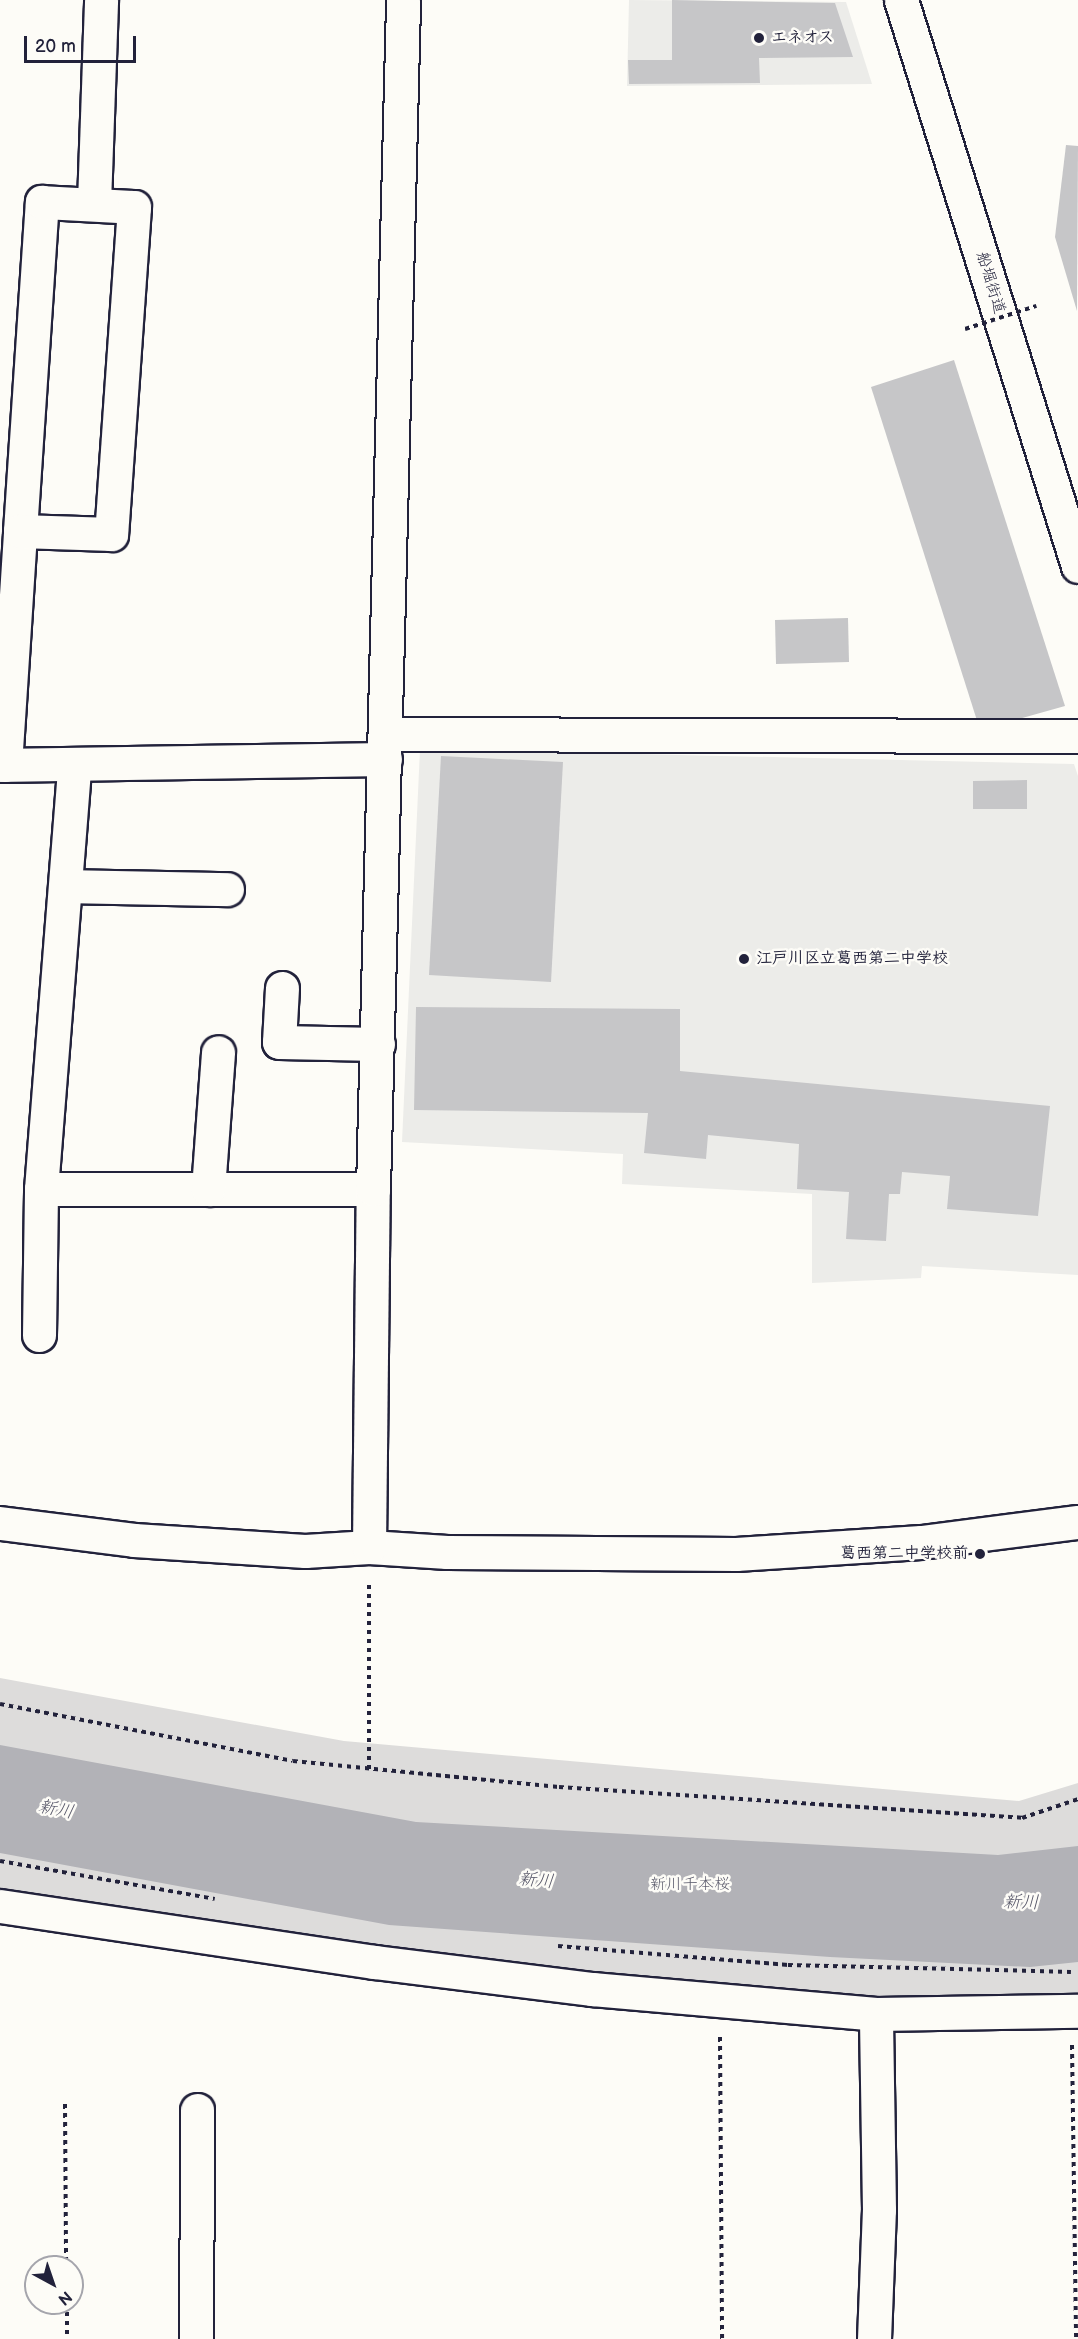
<!DOCTYPE html>
<meta charset="utf-8">
<style>
body{margin:0}
#map{position:relative;width:1078px;height:2339px;overflow:hidden;background:#fdfcf7;font-family:"Balsamiq Sans","Klee One",sans-serif}
div>[style]{position:absolute}
.built>*{inset:0;background:#ecece9}
.green>*{inset:0;background:#dddcdb}
.water>*{inset:0;background:#b2b2b7}
.building>*{inset:0;background:#c6c6c8}
.path>*{height:4px;margin-top:-2px;transform-origin:0;background:repeating-linear-gradient(90deg,#22223b 0 4.5px,transparent 0 9px)}
.roads{filter:drop-shadow(2px 0 #22223b) drop-shadow(-2px 0 #22223b) drop-shadow(0 2px #22223b) drop-shadow(0 -2px #22223b)}
.minor>*{height:33px;margin:-16.5px;padding:0 16.5px;transform-origin:16.5px;border-radius:16.5px;background:#fdfcf7}
.major>*{height:33px;margin:-16.5px;padding:0 16.5px;transform-origin:16.5px;border-radius:16.5px;background:#fdfcf7}
.path-bridge>*{height:4px;margin-top:-2px;transform-origin:0;background:repeating-linear-gradient(90deg,#22223b 0 4.5px,transparent 0 9px)}
.dots>*{width:16px;height:16px;translate:-50% -50%;box-sizing:border-box;border:3px solid #fdfcf7;border-radius:50%}
span{translate:-50% -50%;white-space:nowrap;text-align:center;line-height:1.15;-webkit-text-stroke:5px #fdfcf7;paint-order:stroke}
.poi-label{font-size:16px;color:#22223b;font-weight:700}
.left{translate:0 -50%;text-align:left}
.right{translate:-100% -50%;text-align:right}
.street-label{font-size:16px;color:#22223b}
.park-label{font-size:16px;color:#5a5a6b}
.water-label{font-size:18px;color:#545466;font-style:italic}
.north{position:absolute;left:24px;top:2255px;width:60px;height:60px;box-sizing:border-box;background:#fdfcf7;border:2px solid #a5a5ac;border-radius:50%;rotate:140deg;font-size:16px;font-weight:700;line-height:24px;text-align:center;color:#22223b}
.north::after{content:'';display:block;margin:auto;width:21px;height:27px;background:#22223b;clip-path:polygon(50% 0,100% 100%,50% 72%,0 100%)}
.scale{position:absolute;left:24px;top:36px;width:112px;height:27px;box-sizing:border-box;border:3px solid #22223b;border-top:0;padding-left:8px;font-size:18px;line-height:21px;white-space:nowrap;color:#22223b;-webkit-text-stroke:4px #fdfcf7;paint-order:stroke}
</style>
<div id="map">
<div class="built">
<i style="clip-path:polygon(629px 0,846px 2px,872px 84px,627px 86px)"></i>
<i style="clip-path:polygon(420px 749px,1074px 764px,1078px 776px,1078px 1275px,922px 1266px,921px 1278px,812px 1283px,812px 1194px,622px 1184px,623px 1154px,402px 1142px)"></i>
</div>
<div class="green">
<i style="clip-path:polygon(0 1678px,344px 1741px,1019px 1801px,1078px 1783px,1078px 2011px,876px 2014px,0 1906px)"></i>
</div>
<div class="water">
<i style="clip-path:polygon(0 1745px,416px 1822px,998px 1855px,1078px 1846px,1078px 1962px,1030px 1967px,830px 1957px,389px 1925px,0 1853px)"></i>
</div>
<div class="building">
<i style="clip-path:polygon(672px 0,835px 3px,853px 57px,759px 58px,760px 83px,629px 84px,628px 60px,672px 60px)"></i>
<i style="clip-path:polygon(1066px 145px,1078px 146px,1077px 311px,1055px 237px)"></i>
<i style="clip-path:polygon(954px 360px,1065px 706px,980px 730px,871px 387px)"></i>
<i style="clip-path:polygon(848px 618px,849px 662px,776px 664px,775px 620px)"></i>
<i style="clip-path:polygon(441px 756px,563px 762px,551px 982px,429px 975px)"></i>
<i style="clip-path:polygon(1027px 780px,1027px 809px,973px 809px,973px 781px)"></i>
<i style="clip-path:polygon(416px 1007px,680px 1009px,680px 1071px,1050px 1106px,1038px 1216px,947px 1209px,950px 1176px,902px 1172px,900px 1194px,889px 1194px,886px 1241px,846px 1239px,849px 1192px,797px 1189px,799px 1144px,708px 1135px,706px 1159px,644px 1153px,648px 1113px,414px 1110px)"></i>
</div>
<div class="path">
<i style="left:0;top:1704px;width:298px;rotate:11deg"></i>
<i style="left:293px;top:1761px;width:267px;rotate:5.6deg"></i>
<i style="left:559px;top:1787px;width:464px;rotate:3.8deg"></i>
<i style="left:1022px;top:1818px;width:59px;rotate:-18.7deg"></i>
<i style="left:369px;top:1769px;width:185px;rotate:-90deg"></i>
<i style="left:0;top:1861px;width:218px;rotate:10deg"></i>
<i style="left:558px;top:1946px;width:231px;rotate:4.7deg"></i>
<i style="left:788px;top:1965px;width:283px;rotate:1.4deg"></i>
<i style="left:720px;top:2037px;width:302px;rotate:89.6deg"></i>
<i style="left:1072px;top:2045px;width:294px;rotate:89.2deg"></i>
<i style="left:65px;top:2104px;width:163px;rotate:89.6deg"></i>
<i style="left:67px;top:2303px;width:36px;rotate:90deg"></i>
</div>
<div class="roads">
<div class="minor">
<i style="left:94px;top:203px;width:203px;rotate:-88deg"></i>
<i style="left:385px;top:734px;width:693px;rotate:0.17deg"></i>
<i style="left:0;top:765px;width:385px;rotate:-0.9deg"></i>
<i style="left:5px;top:765px;width:234px;rotate:-86.3deg"></i>
<i style="left:20px;top:531px;width:330px;rotate:-86.2deg"></i>
<i style="left:42px;top:202px;width:92px;rotate:3.1deg"></i>
<i style="left:134px;top:207px;width:328px;rotate:94deg"></i>
<i style="left:111px;top:534px;width:91px;rotate:-178.1deg"></i>
<i style="left:66px;top:886px;width:161px;rotate:1.1deg"></i>
<i style="left:282px;top:988px;width:54px;rotate:93.2deg"></i>
<i style="left:279px;top:1042px;width:99px;rotate:1.2deg"></i>
<i style="left:41px;top:1189px;width:332px"></i>
<i style="left:208px;top:1189px;width:137px;rotate:-85.8deg"></i>
<i style="left:39px;top:1335px;width:146px;rotate:-89.2deg"></i>
<i style="left:41px;top:1189px;width:425px;rotate:-85.5deg"></i>
<i style="left:0;top:1523px;width:135px;rotate:7.2deg"></i>
<i style="left:134px;top:1540px;width:171px;rotate:3.7deg"></i>
<i style="left:305px;top:1551px;width:64px;rotate:-3.6deg"></i>
<i style="left:369px;top:1547px;width:78px;rotate:3.7deg"></i>
<i style="left:447px;top:1552px;width:289px;rotate:0.4deg"></i>
<i style="left:736px;top:1554px;width:185px;rotate:-3.7deg"></i>
<i style="left:921px;top:1542px;width:158px;rotate:-7.3deg"></i>
<i style="left:369px;top:1547px;width:358px;rotate:-89.4deg"></i>
<i style="left:373px;top:1189px;width:1189px;rotate:-88.55deg"></i>
<i style="left:0;top:1906px;width:378px;rotate:8.5deg"></i>
<i style="left:374px;top:1962px;width:220px;rotate:7.1deg"></i>
<i style="left:592px;top:1989px;width:285px;rotate:5deg"></i>
<i style="left:876px;top:2014px;width:202px;rotate:-0.9deg"></i>
<i style="left:196px;top:2339px;width:229px;rotate:-89.7deg"></i>
<i style="left:874px;top:2339px;width:129px;rotate:-87.8deg"></i>
<i style="left:879px;top:2210px;width:196px;rotate:-90.9deg"></i>
</div>
<div class="major">
<i style="left:901px;top:0;width:593px;rotate:72.63deg"></i>
</div>
</div>
<div class="path-bridge">
<i style="left:965px;top:329px;width:75px;rotate:-17.9deg"></i>
</div>
<div class="dots">
<i style="left:759px;top:38px;background:#22223b"></i>
<i style="left:744px;top:959px;background:#22223b"></i>
<i style="left:980px;top:1554px;background:#22223b"></i>
</div>
<div class="poi-label">
<span class="left" style="left:771px;top:38px">エネオス</span>
<span class="left" style="left:756px;top:959px">江戸川区立葛西第二中学校</span>
<span class="right" style="left:968px;top:1554px">葛西第二中学校前</span>
</div>
<div class="street-label">
<span style="left:990px;top:283px;rotate:73deg">船堀街道</span>
</div>
<div class="park-label">
<span style="left:690px;top:1885px">新川千本桜</span>
</div>
<div class="water-label">
<span style="left:56px;top:1810px;rotate:11deg">新川</span>
<span style="left:536px;top:1881px;rotate:5deg">新川</span>
<span style="left:1021px;top:1903px;rotate:1deg">新川</span>
</div>
<div class="north">N</div>
<div class="scale">20 m</div>
</div>
